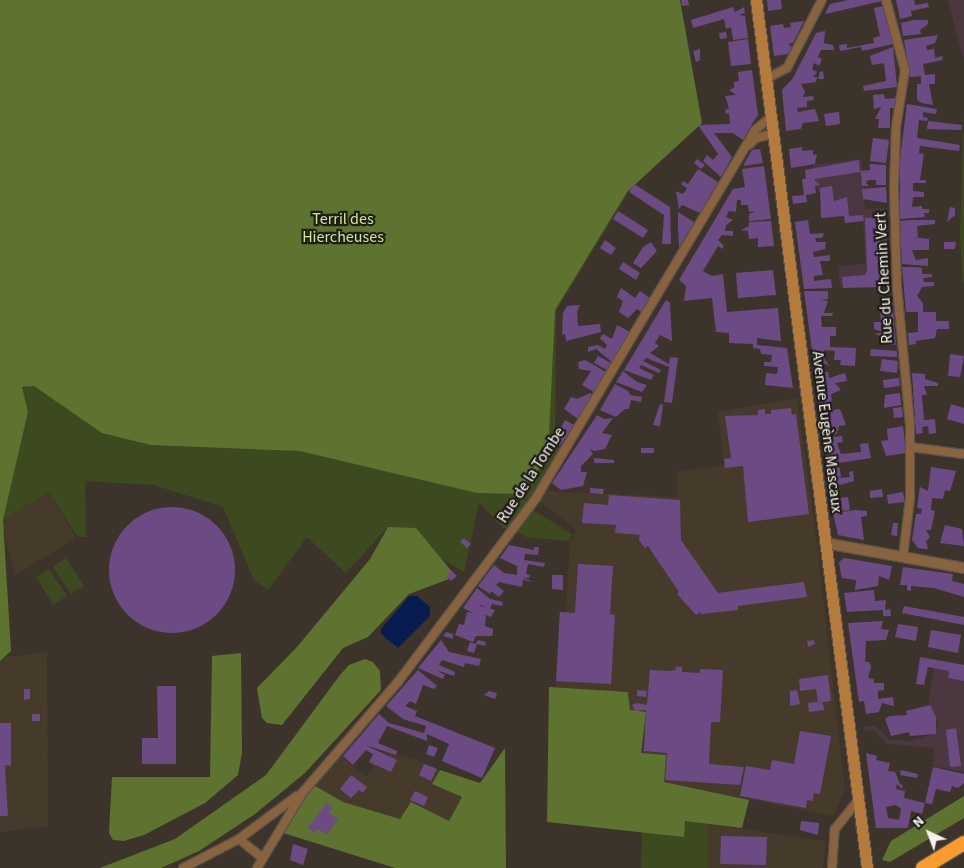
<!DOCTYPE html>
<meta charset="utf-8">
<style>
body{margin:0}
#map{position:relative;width:964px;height:868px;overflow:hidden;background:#3c342b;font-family:"Source Sans 3",sans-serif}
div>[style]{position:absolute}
.built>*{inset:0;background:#463a2b}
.education>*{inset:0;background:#4b373f}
.green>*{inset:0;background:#3d4a20}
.forest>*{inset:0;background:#5e732f}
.water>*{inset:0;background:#081c4f}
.building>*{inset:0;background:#6c4b84}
.round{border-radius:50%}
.roads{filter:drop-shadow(1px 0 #5a524a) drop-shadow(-1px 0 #5a524a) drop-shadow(0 1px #5a524a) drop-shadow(0 -1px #5a524a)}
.minor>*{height:8px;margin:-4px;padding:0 4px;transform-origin:4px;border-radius:4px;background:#88633e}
.tertiary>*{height:10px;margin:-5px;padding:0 5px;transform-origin:5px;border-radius:5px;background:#88633e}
.secondary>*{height:11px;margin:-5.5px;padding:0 5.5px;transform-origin:5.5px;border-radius:5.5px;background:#b57b3d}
.motorway>*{height:14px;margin:-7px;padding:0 7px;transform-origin:7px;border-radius:7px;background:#f79d2f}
span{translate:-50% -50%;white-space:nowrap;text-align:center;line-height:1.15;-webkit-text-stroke:4.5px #201d19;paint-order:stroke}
.park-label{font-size:16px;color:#cceb8b}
.street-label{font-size:16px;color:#f7f2ec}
.north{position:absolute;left:904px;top:808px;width:50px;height:50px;-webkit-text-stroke:4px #201d19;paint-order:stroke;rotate:317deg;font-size:14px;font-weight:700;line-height:20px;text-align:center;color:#f7f2ec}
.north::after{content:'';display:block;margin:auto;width:18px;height:22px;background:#f7f2ec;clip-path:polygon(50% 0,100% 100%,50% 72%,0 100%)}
</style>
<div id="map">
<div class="built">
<i style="clip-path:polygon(797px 398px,817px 543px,845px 790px,833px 816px,663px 782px,640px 753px,646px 712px,630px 711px,628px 692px,556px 690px,559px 612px,566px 612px,570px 542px,576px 530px,539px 500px,543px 491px,677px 497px,677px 472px,724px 465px,718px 412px)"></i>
<i style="clip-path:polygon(49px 492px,76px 538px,15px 575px,1px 522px)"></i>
<i style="clip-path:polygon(47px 652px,48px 826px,0 832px,0 658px)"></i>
<i style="clip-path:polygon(377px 751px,413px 758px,440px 770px,432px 785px,463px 797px,449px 821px,411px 802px,401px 819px,343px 802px,311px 783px,337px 753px,366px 777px,375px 767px,370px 763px)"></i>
<i style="clip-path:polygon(708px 824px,826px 841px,823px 868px,708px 868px)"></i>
</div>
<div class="education">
<i style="clip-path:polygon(948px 0,964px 0,964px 61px)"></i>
<i style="clip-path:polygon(861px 159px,865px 209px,885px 208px,891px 286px,840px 287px,838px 266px,866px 264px,863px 221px,845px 223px,842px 200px,835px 201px,833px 191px,818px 192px,813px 165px)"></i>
<i style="clip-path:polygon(934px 668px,964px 673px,964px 772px,933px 766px,934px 748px,887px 744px,873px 730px,864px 732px,863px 727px,875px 725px,890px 740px,910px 741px,934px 734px,939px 723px,928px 706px)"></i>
</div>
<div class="green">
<i style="clip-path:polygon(964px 116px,964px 283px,963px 283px,960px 236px)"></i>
<i style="clip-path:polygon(603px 179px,628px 193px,556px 311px,555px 442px,563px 453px,512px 530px,503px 528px,479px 502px,464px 572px,388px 527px,346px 573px,307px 537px,268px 590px,254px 580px,223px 507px,154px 485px,85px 481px,86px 537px,78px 537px,49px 492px,3px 520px,28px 412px,21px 388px,51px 383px)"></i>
<i style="clip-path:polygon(533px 510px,572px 534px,569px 541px,526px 537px,517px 532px)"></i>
<i style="clip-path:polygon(66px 558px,84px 586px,71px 594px,53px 567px)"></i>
<i style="clip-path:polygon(49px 569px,67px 596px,53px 605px,36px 577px)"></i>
<i style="clip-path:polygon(684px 820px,708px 824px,708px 868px,641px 868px,642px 832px,684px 837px)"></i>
</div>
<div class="forest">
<i style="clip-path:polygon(0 0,680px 0,702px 123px,627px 192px,555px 310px,548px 457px,520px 494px,477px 493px,300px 451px,151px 445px,102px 433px,34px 386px,22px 387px,28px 412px,3px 520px,11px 651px,0 661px)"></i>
<i style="clip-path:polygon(388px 527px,416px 528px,453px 573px,449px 579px,409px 594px,368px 637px,343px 648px,282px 725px,267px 723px,262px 718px,257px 688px,297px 647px,370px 559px)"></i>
<i style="clip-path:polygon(241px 653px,242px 753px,238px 775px,205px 803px,144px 835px,124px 841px,113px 840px,109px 833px,112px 777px,210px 777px,212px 656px)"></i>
<i style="clip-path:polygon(365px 659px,373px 662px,380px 671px,381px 690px,305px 773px,255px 814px,199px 851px,161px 868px,100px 868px,175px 839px,266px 775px,340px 675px,349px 665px)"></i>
<i style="clip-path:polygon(549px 687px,628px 692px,630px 710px,646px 712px,641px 753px,666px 755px,664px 782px,749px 800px,742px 828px,685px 821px,684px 837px,547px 822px)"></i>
<i style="clip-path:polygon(505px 748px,506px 868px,395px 868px,277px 831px,310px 783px,343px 802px,400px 819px,411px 802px,449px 821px,462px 797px,432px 784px,440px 770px,480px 783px)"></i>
<i style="clip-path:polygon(964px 796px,964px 818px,890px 862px,882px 860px,891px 841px)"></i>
</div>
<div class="water">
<i style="clip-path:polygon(409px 596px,417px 596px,430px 607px,430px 616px,398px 648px,381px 634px,381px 629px)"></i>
</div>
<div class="building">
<i style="clip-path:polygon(681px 0,688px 0,689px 5px,682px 6px)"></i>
<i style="clip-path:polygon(767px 0,781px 0,782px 9px,768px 11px)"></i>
<i style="clip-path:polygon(848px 0,882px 0,882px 1px,825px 14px,830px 4px)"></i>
<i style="clip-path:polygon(896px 0,914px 0,915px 5px,928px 3px,929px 7px,911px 11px,912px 16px,900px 19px)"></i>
<i style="clip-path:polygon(884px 6px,893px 44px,862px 51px,861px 47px,840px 51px,839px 45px,847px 44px,847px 48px,874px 43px,873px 38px,880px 36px,874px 8px)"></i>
<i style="clip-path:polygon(733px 7px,735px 12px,744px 7px,745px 13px,739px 15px,745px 16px,748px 38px,733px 40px,731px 27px,726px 29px,724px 19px,693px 28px,691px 20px)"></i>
<i style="clip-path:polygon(913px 20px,928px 20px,928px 24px,920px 30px,921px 34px,903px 36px,901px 23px)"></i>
<i style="clip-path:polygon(804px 21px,793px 43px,788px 44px,792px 47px,788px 54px,774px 56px,770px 26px,783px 24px,784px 28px,791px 27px,790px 23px)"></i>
<i style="clip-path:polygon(825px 31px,824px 43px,833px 45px,834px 50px,821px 50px,818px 57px,822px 59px,819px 66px,814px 63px,812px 69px,817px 72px,813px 77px,817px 77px,816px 82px,801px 84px,805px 92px,803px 97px,813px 96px,814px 100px,807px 101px,807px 107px,797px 108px,798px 112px,815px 109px,819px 121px,803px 123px,801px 129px,786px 131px,782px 90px,793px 78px,816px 33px)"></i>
<i style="clip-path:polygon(726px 32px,727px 38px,720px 39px,719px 33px)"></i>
<i style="clip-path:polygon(938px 35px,935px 43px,926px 46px,927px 50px,934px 49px,935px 58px,942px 56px,943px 60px,923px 64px,925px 75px,935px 74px,935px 84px,929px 84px,933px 105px,922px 103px,917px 100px,917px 84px,921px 84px,921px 76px,910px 77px,904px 40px)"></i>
<i style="clip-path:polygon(748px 39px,751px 64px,731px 66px,728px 42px)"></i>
<i style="clip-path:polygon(893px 47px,897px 87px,864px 91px,863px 86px,886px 81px,884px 63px,872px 65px,870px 56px)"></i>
<i style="clip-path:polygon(700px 49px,700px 60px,696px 62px,693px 51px)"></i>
<i style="clip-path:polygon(752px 70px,758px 115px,752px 124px,743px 140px,733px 133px,714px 133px,732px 157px,721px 177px,703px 161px,707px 155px,713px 160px,718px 154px,698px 125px,730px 124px,729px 113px,726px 114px,725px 110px,729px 108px,725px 96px,736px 95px,729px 90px,734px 88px,734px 82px,739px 81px,738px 72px)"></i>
<i style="clip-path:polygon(823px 71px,824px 79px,818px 79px,820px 72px)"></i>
<i style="clip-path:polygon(884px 94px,885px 99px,896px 98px,895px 108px,890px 108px,890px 128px,878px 128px,879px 119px,875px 119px,881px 107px,874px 109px,873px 95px)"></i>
<i style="clip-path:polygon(907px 104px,937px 109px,936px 114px,923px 112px,923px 117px,928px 118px,927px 121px,919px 120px,917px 138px,960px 145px,959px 151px,920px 146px,919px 153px,924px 154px,920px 180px,926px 180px,926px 183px,913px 183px,913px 191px,924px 192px,924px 197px,913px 197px,912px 207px,922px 206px,922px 209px,929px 209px,929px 213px,924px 213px,925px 217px,900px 219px,900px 159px)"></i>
<i style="clip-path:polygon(839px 112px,840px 124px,826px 126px,824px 114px)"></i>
<i style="clip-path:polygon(928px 121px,962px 125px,961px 130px,927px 129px)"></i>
<i style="clip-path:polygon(873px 138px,889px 140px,886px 163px,870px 161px)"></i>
<i style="clip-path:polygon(802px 147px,802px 151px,813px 150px,813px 155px,817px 154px,815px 164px,791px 168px,789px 149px)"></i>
<i style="clip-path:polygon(760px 149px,763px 163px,743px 166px,752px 150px)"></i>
<i style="clip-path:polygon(697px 159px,705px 165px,701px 169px,694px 163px)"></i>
<i style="clip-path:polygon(859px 160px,860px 171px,870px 170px,870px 164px,886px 165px,886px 185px,876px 185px,876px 180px,868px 180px,866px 183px,869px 186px,862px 186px,861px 173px,860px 172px,814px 179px,820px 185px,815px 186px,816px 193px,806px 195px,807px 202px,793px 204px,792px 196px,804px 195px,802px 179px,806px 179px,805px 170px)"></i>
<i style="clip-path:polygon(764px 166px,771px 219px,749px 221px,749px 214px,756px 211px,749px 212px,748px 205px,741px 205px,741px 200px,737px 200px,736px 212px,729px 211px,726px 217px,733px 220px,726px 225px,725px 231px,733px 231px,733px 236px,722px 235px,718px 240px,724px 246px,722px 249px,718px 246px,703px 271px,712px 276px,723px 274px,727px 312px,778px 308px,781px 341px,757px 338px,757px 345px,787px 348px,793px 388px,765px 385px,766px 373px,777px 374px,778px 367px,764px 366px,764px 362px,771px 362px,772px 355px,761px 354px,760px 349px,753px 348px,753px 344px,729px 343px,729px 333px,716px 332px,712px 298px,684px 301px,686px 286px,679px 280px,733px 189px,745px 187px,742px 169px)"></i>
<i style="clip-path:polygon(698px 169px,718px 182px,700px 213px,682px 205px,679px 209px,676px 191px,682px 194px,685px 192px,687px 188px,681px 184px,683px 181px,688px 184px)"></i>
<i style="clip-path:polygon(634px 184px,670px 207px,671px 244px,662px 244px,664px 215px,629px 192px)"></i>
<i style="clip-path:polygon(832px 186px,834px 201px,847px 197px,849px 216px,863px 215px,864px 221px,845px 223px,844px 216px,821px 218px,820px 188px)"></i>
<i style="clip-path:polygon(886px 187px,887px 203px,863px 199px,862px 189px)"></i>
<i style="clip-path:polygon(950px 207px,955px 208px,955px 215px,947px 222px)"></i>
<i style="clip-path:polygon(618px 211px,648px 230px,643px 238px,613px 219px)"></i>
<i style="clip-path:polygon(678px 212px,694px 222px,679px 248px,678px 228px)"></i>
<i style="clip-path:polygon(879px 217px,882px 287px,843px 288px,842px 277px,865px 275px,867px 271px,865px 218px)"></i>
<i style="clip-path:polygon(808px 220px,810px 234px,824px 233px,822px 238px,815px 238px,816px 242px,826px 242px,825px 249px,813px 252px,814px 257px,830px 255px,830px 261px,820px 261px,823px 275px,814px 276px,814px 281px,831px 279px,832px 288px,804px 289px,795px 222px)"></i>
<i style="clip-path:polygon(912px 220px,935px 220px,935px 224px,917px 226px,918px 237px,914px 237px,929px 239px,929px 250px,912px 250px,916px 260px,928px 258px,928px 266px,902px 264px,900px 221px)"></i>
<i style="clip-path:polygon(771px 221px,774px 246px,758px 247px,758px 238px,749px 239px,748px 231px,741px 230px,749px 226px,749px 222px)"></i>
<i style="clip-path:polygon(605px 240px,616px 248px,611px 255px,600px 248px)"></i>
<i style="clip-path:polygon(651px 242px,657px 251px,641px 268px,633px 263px,643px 247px)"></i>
<i style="clip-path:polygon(944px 242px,956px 242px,955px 249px,944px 249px)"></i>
<i style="clip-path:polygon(623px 262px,640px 273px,636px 280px,619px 269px)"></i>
<i style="clip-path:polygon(902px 267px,916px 267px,922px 268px,922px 274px,932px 274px,932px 277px,923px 278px,924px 282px,934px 282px,934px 286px,922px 287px,917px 296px,923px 303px,923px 312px,936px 312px,936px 321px,949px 321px,949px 329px,937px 329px,935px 338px,916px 341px,916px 344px,909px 345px,908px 333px,931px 331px,918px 332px,918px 312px,906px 312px)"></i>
<i style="clip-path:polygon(773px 270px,776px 295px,738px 298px,736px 273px)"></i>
<i style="clip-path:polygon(621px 288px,635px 298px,640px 291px,650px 298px,641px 312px,637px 309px,628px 318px,619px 312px,623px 301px,617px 297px)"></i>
<i style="clip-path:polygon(804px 291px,828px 291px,828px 299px,821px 301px,828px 301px,824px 313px,833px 313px,832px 316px,821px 316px,822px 327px,836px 327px,836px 336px,830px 336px,830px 347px,856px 348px,855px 366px,840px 365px,841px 360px,834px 360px,835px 351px,824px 350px,823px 356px,830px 367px,826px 364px,814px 365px)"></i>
<i style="clip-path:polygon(666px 300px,670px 303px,672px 341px,660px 335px,655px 343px,659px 346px,650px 353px,669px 364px,670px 357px,678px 358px,672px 403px,664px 402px,669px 367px,646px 358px,643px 361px,661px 370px,659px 373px,641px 365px,639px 368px,654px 375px,651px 380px,624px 370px)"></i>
<i style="clip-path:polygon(882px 300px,892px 300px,893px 306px,883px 306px)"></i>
<i style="clip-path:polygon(580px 305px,577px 312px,578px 326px,600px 324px,601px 332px,566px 341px,565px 334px,562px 335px,563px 313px,567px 306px)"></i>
<i style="clip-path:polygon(884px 308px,893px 308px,896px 345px,883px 344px,883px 337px,875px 334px,883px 332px,874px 329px,874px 322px,881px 322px,880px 313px,884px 313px)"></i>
<i style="clip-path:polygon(617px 325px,630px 332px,612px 362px,596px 349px,588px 352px,588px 347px,598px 345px,605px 349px,607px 345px,600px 338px,603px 334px,612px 339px)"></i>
<i style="clip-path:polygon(871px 349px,897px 351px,897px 357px,870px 356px)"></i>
<i style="clip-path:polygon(950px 354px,964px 356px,960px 377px,948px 376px)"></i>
<i style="clip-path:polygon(598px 356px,611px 363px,607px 370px,594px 363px)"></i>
<i style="clip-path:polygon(882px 359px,898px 361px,897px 373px,880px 371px)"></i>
<i style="clip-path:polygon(585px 360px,606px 372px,594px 392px,582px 385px,591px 371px,579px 369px,578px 362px)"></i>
<i style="clip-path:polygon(623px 371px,637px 382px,647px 385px,642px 392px,616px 382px)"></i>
<i style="clip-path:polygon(828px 372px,829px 378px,845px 373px,847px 381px,835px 383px,841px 390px,831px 394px,833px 410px,840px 409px,846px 425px,839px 426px,837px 434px,823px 436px,817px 390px,830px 388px,817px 388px,815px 373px)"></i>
<i style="clip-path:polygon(912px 373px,925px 374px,925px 379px,938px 383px,938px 386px,924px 386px,927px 395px,922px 395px,924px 420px,935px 419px,936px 433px,929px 434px,928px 426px,922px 427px,923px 433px,916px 434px)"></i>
<i style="clip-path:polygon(899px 378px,900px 386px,884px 388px,883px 380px)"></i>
<i style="clip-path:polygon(615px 384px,628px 391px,630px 395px,642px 397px,641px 402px,631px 400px,629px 409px,625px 409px,616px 417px,600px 410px)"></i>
<i style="clip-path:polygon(590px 393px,592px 395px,578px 419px,564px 409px,571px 397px,577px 399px)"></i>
<i style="clip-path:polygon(900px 393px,901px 405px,884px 408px,885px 395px)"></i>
<i style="clip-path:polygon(660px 404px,663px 405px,660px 426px,653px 425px)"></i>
<i style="clip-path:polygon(951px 404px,964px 408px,964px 424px,947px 419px)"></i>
<i style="clip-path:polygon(902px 407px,903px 417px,894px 418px,893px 408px)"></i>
<i style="clip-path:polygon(791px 408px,792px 415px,796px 414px,809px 514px,748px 522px,743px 466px,725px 468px,724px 459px,731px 458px,725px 416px,758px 415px,758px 410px,765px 409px,765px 414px,771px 414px,771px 410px)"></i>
<i style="clip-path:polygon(597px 415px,604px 419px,613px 418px,602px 433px,612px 435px,605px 449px,594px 451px,590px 449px,593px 454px,581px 466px,581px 472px,587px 472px,583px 486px,561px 490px,552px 483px)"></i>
<i style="clip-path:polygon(565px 420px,574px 425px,560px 446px,553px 442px)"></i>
<i style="clip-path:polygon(903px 426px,906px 453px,886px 456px,881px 441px,888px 440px,887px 429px)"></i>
<i style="clip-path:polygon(842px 436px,843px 442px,837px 443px,841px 454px,861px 452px,860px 444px,868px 443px,871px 458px,839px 463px,841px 477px,829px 479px,823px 438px)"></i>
<i style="clip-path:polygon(641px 448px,654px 448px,654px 453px,641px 453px)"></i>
<i style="clip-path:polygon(594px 458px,614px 460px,614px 463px,594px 463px)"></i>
<i style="clip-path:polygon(931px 467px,956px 471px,950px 491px,945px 490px,943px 499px,932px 498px,931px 510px,935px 511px,931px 530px,926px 530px,930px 537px,926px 541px,928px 549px,925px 549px,918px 548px,912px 540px,916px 514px,921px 514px,922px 509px,917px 508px,920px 487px,928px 491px)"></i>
<i style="clip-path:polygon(853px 471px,854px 481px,829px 488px,828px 479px,850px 477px,849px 472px)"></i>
<i style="clip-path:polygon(590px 488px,604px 489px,603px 494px,590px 493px)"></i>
<i style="clip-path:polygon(882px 489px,883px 497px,870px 498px,870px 491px)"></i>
<i style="clip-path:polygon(903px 492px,905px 502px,888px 504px,887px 495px)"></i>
<i style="clip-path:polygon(609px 495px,680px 500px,681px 540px,718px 593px,804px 582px,807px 597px,738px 606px,738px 610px,701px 614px,700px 612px,696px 615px,677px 594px,679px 592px,648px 546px,645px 548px,639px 540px,640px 535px,615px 533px,616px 525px,582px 523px,584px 503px,608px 505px)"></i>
<i style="clip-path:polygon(848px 497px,850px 510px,833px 512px,832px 499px)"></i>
<i class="round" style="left:109px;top:507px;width:126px;height:126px"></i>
<i style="clip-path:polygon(856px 510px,867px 511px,867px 516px,861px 517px,864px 540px,838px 535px,833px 513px)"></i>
<i style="clip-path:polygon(893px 523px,898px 523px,897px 536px,891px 535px)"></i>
<i style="clip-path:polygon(945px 525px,962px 529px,964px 546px,940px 543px)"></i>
<i style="clip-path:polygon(464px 538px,471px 544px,467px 548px,460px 542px)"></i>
<i style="clip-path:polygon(509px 545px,534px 550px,534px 547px,539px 547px,538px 555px,525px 554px,524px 560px,545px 563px,544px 567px,528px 564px,526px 574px,530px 575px,529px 578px,523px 578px,534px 582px,523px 580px,522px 587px,499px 582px,496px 585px,504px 591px,499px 597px,491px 591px,490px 594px,478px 586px,494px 565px,504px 573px,517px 575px,517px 566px,500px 558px)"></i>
<i style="clip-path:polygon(844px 558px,892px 566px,889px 580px,879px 576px,878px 586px,855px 590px,856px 580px,842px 578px,841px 574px,839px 562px)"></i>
<i style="clip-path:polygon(578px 564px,613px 566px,610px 614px,615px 615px,611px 684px,556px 681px,560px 612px,575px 613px)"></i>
<i style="clip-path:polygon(903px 567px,953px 574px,952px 581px,964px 584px,964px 597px,934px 588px,911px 586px,911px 591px,907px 590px,907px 585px,900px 585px)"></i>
<i style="clip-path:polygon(451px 570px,457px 576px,451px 581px,446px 576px)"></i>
<i style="clip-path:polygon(552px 575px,563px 575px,563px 590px,552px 589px)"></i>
<i style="clip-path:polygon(477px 588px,490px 599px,503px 602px,502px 606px,492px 604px,490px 609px,480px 605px,480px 606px,495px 610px,491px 617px,486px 615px,485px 626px,493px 629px,493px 633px,492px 636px,476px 636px,473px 642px,455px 635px,459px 624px,464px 625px,467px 612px,473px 613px,463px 608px)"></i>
<i style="clip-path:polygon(874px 590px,875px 601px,886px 600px,885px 610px,890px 609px,891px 616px,883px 616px,883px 610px,847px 612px,844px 593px)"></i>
<i style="clip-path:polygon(904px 606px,964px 617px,964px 625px,902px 613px)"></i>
<i style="clip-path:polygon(883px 621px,881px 629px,889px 630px,886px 640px,866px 641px,865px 662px,869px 662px,871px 667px,868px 678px,874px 679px,874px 683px,884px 683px,884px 690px,878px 691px,878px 699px,893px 697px,894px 706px,882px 703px,879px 712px,866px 714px,864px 701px,859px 702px,848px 623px)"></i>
<i style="clip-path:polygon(898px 624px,918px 627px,916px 641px,895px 637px)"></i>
<i style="clip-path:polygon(931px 630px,961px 635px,958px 653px,928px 647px)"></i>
<i style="clip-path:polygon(446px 632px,453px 634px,453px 639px,443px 636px)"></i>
<i style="clip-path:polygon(441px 640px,449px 652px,481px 659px,479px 666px,465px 663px,464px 667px,442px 660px,439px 665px,455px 672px,454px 676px,436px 670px,445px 675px,443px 679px,418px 668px)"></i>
<i style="clip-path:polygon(478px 640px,486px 642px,485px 646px,477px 644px,474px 653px,467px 651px,470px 642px,475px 644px)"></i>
<i style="clip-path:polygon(814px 640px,815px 644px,808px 647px,807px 641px)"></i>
<i style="clip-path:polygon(920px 657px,964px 665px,964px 681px,948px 678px,949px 671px,928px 667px,924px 685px,916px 684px)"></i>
<i style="clip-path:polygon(675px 667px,682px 667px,682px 672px,700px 673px,700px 669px,723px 670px,720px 722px,711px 722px,709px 764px,744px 767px,740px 785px,665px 780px,667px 753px,644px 751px,646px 710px,635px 711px,632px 705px,637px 703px,647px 705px,650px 670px,669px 671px,676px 670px)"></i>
<i style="clip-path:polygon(418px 670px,437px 686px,434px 689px,423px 685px,416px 704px,410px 701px,405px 706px,417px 711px,415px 716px,495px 748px,482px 778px,442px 761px,449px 744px,427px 734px,427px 741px,387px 726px,378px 743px,397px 751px,396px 755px,365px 745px,397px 760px,391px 772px,369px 762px,373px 754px,366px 750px,353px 765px,343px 756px,379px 714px,389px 723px,424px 733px,426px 726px,403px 719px,386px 706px)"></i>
<i style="clip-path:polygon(828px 675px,831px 701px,818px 703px,816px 689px,800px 691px,799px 679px)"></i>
<i style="clip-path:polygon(157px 686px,176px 686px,176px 764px,142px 764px,142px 738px,158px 738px)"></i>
<i style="clip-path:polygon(24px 689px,30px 689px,30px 699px,24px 700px)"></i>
<i style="clip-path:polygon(637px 690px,647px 691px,646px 697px,637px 696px)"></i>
<i style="clip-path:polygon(797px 690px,800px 704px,790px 706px,790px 691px)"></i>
<i style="clip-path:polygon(489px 691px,497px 693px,495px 699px,484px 695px)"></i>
<i style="clip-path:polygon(817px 702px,823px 703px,824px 710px,809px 712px,808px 703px)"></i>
<i style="clip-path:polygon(930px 705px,936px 717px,936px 734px,910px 736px,909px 732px,891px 736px,885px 719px,889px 716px,907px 715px,906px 711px)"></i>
<i style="clip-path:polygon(32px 714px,40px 714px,40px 721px,32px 721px)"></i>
<i style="clip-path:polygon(0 723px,11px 723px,11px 766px,5px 765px,8px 816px,0 816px)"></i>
<i style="clip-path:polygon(956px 728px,961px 766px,950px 767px,946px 730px)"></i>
<i style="clip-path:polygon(800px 731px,831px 736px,820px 794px,814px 793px,813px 801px,807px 800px,806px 808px,740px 796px,746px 766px,770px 770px,772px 760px,794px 764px)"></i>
<i style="clip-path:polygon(429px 745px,438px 748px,434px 757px,426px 754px)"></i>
<i style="clip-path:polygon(evenodd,866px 753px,877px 756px,876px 760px,890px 763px,888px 771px,895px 772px,900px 784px,903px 785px,902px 789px,897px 784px,896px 789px,905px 791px,904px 798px,925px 803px,933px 767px,964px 774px,964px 783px,958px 788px,952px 786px,950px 792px,936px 789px,932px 804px,925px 803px,922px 814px,911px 811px,908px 828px,876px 828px,866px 753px,896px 805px,901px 809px,899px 820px,888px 818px,886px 807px,896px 805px)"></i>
<i style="clip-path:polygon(424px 764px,437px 769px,431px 781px,419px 775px)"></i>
<i style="clip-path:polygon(901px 770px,918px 774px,917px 778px,900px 775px)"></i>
<i style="clip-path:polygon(351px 775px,367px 787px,363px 793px,359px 790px,351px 798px,340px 789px)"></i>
<i style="clip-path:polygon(415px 791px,428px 797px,424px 806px,410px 800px)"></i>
<i style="clip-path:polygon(327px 803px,333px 808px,328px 812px,338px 819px,327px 834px,317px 829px,314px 834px,308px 827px)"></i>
<i style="clip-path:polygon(801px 821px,819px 823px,818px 835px,800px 830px)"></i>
<i style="clip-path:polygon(721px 836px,767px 837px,766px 865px,720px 864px)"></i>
<i style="clip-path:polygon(293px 844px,308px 849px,303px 865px,290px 860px)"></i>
</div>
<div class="roads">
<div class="minor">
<i style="left:886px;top:0;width:73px;rotate:74.8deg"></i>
<i style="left:905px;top:70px;width:58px;rotate:99deg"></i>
<i style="left:896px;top:127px;width:61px;rotate:91.9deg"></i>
<i style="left:894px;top:188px;width:99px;rotate:88.3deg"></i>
<i style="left:897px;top:287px;width:139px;rotate:84.6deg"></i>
<i style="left:910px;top:425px;width:73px;rotate:90deg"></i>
<i style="left:910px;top:498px;width:59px;rotate:96.8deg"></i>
<i style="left:766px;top:79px;width:24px;rotate:-28deg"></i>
<i style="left:787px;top:68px;width:76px;rotate:-62.8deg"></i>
<i style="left:749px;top:145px;width:10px;rotate:-45deg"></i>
<i style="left:756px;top:138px;width:16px;rotate:-14deg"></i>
<i style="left:910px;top:447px;width:54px;rotate:7.4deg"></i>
<i style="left:239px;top:839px;width:28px;rotate:39deg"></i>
<i style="left:183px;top:868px;width:63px;rotate:-27.4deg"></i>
<i style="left:239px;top:839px;width:72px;rotate:-36.6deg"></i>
<i style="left:257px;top:868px;width:89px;rotate:-58.8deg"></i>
<i style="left:303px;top:792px;width:145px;rotate:-49.2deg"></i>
<i style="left:398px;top:682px;width:230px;rotate:-53.1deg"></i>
<i style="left:536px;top:498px;width:428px;rotate:-59.2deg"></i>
<i style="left:755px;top:130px;width:19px;rotate:-39deg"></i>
<i style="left:832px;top:868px;width:39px;rotate:-86deg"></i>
<i style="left:835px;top:829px;width:36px;rotate:-51deg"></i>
</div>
<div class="tertiary">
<i style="left:825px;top:543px;width:141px;rotate:10.2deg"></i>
</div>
<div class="secondary">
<i style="left:756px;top:0;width:875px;rotate:82.71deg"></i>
</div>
<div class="motorway">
<i style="left:923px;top:868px;width:48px;rotate:-31.4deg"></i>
</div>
</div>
<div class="park-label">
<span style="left:343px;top:228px">Terril des<br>Hiercheuses</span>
</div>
<div class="street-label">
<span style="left:884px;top:278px;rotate:-93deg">Rue du Chemin Vert</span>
<span style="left:827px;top:432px;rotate:83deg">Avenue Eugène Mascaux</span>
<span style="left:531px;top:475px;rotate:-57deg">Rue de la Tombe</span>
</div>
<div class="north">N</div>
</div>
